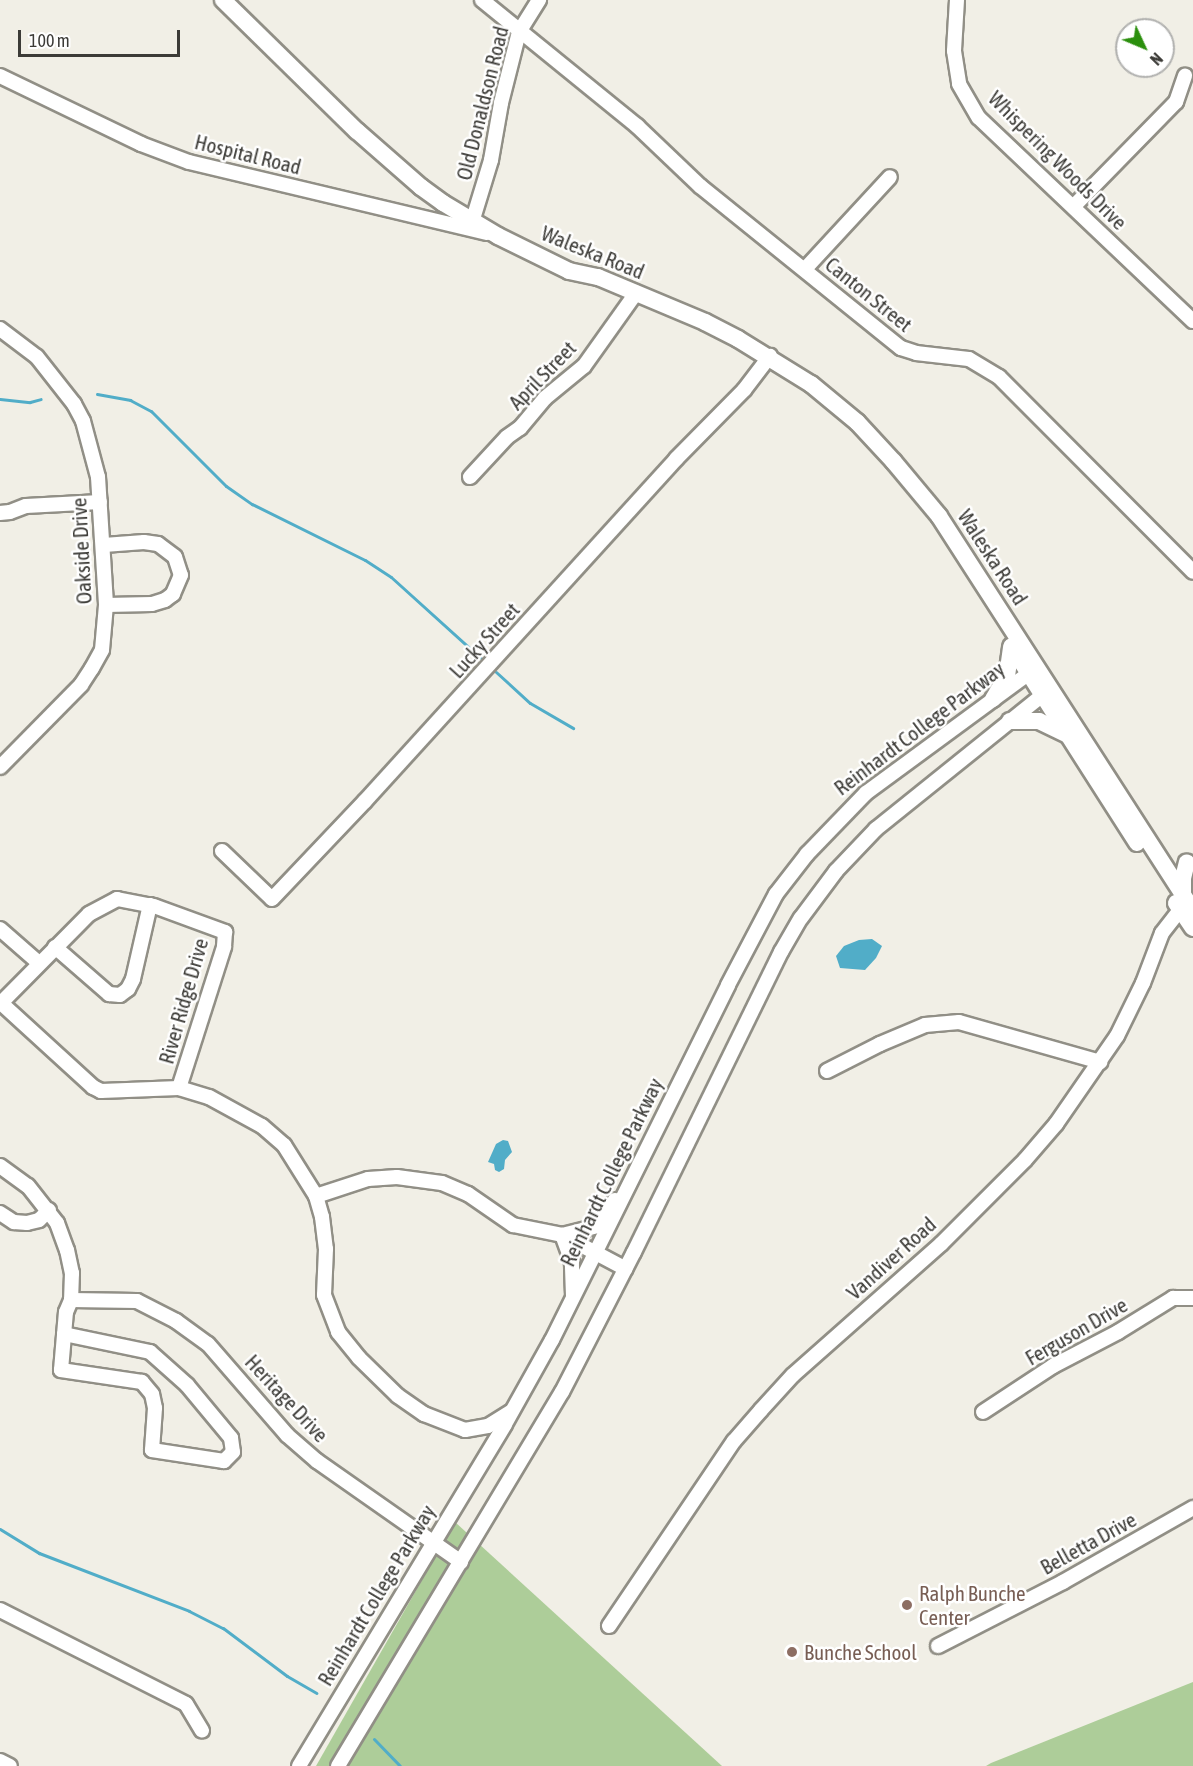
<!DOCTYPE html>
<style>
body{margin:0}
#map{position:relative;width:1193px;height:1766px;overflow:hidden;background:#f1efe6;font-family:"Asap Condensed",sans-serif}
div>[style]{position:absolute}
.green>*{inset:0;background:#adcd99}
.water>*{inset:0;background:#51adc8}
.stream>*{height:3px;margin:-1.5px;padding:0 1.5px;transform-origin:1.5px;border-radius:1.5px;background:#51adc8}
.roads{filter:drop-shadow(2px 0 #918f86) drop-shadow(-2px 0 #918f86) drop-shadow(0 2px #918f86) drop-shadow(0 -2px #918f86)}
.minor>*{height:14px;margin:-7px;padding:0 7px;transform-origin:7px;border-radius:7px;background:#fff}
.major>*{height:16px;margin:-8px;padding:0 8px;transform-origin:8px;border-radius:8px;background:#fff}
.dots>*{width:16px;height:16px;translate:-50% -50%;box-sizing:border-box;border:3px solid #fff;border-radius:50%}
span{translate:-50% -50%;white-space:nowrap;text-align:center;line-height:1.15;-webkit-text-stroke:5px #fff;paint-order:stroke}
.street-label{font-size:21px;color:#3c3b37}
.education-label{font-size:21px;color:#785e54}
.left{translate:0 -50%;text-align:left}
.north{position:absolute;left:1115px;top:18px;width:60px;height:60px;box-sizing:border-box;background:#fff;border:2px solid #b1b1af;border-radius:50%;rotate:134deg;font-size:16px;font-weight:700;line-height:24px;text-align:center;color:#3c3b37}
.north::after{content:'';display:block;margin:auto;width:21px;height:27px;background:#2b8f0d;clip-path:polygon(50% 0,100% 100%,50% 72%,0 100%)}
.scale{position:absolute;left:18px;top:30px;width:162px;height:27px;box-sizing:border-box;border:3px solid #3c3b37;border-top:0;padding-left:8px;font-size:18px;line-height:21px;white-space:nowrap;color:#3c3b37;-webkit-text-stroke:4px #fff;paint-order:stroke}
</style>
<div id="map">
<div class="green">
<i style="clip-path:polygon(455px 1522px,722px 1766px,316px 1766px)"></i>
<i style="clip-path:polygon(1193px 1682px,1193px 1766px,986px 1766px,991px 1763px)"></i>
</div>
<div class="water">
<i style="clip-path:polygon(872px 939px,882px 946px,876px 958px,865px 970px,840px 968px,836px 956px,844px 946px,859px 940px)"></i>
<i style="clip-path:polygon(503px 1140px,508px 1141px,512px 1152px,505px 1160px,504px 1169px,499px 1172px,495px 1170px,494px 1164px,488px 1162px,496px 1144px)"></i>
</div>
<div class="stream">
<i style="left:97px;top:394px;width:34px;rotate:10deg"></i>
<i style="left:130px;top:400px;width:24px;rotate:28deg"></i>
<i style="left:151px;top:411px;width:106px;rotate:45deg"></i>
<i style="left:226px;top:486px;width:32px;rotate:35deg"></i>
<i style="left:252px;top:504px;width:126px;rotate:26.4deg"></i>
<i style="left:365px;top:560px;width:31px;rotate:33deg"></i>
<i style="left:391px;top:577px;width:125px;rotate:42.1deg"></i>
<i style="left:0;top:399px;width:30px;rotate:6deg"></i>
<i style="left:30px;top:402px;width:11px;rotate:-15deg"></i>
<i style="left:496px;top:672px;width:46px;rotate:42.4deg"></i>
<i style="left:530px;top:703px;width:50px;rotate:30.2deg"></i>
<i style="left:0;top:1529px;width:46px;rotate:31.6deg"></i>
<i style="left:39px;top:1553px;width:161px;rotate:21.1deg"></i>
<i style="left:189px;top:1611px;width:38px;rotate:27deg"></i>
<i style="left:223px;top:1628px;width:80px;rotate:36.9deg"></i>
<i style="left:287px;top:1676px;width:34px;rotate:30deg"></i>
<i style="left:374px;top:1739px;width:37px;rotate:46deg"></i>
</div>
<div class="roads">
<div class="minor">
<i style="left:482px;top:0;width:200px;rotate:39.1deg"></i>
<i style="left:637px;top:126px;width:87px;rotate:43.6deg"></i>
<i style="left:700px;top:186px;width:258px;rotate:38.9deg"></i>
<i style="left:901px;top:348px;width:16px;rotate:18deg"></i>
<i style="left:916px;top:353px;width:53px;rotate:6.5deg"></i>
<i style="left:969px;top:359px;width:35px;rotate:31deg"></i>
<i style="left:999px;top:377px;width:275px;rotate:45.1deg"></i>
<i style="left:957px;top:0;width:51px;rotate:93.4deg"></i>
<i style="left:954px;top:51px;width:33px;rotate:81deg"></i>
<i style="left:959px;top:84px;width:39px;rotate:60deg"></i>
<i style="left:979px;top:118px;width:295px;rotate:43.5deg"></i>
<i style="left:0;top:76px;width:157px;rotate:25.7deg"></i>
<i style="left:141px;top:144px;width:51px;rotate:20.6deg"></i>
<i style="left:189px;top:162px;width:306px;rotate:13.4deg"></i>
<i style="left:1074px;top:206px;width:146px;rotate:-45.6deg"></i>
<i style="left:1176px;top:102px;width:28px;rotate:-71deg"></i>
<i style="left:473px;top:219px;width:62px;rotate:-73deg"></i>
<i style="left:491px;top:160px;width:58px;rotate:-80deg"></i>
<i style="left:501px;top:103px;width:73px;rotate:-75.8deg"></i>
<i style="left:519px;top:32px;width:38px;rotate:-58deg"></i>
<i style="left:805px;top:269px;width:125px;rotate:-47.3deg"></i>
<i style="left:0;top:329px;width:46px;rotate:37.1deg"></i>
<i style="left:37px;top:357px;width:60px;rotate:51.8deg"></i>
<i style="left:74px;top:404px;width:19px;rotate:62deg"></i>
<i style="left:83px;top:421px;width:58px;rotate:75deg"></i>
<i style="left:98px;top:477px;width:128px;rotate:86.4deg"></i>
<i style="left:106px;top:605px;width:45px;rotate:95.1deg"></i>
<i style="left:102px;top:650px;width:21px;rotate:119deg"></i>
<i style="left:92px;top:668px;width:20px;rotate:123deg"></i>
<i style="left:81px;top:685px;width:115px;rotate:134.6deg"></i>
<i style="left:470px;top:477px;width:54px;rotate:-47.2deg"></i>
<i style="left:507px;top:437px;width:16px;rotate:-35deg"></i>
<i style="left:520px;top:428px;width:39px;rotate:-50deg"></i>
<i style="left:545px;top:398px;width:50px;rotate:-39.4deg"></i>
<i style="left:584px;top:366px;width:90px;rotate:-54.5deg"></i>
<i style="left:0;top:513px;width:10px;rotate:-6deg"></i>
<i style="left:10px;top:512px;width:17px;rotate:-21deg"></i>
<i style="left:26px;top:506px;width:74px;rotate:-3.1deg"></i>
<i style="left:104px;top:545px;width:40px;rotate:-4.3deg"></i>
<i style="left:144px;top:542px;width:14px;rotate:8deg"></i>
<i style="left:158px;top:544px;width:21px;rotate:37deg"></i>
<i style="left:175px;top:557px;width:19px;rotate:72deg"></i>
<i style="left:181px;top:575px;width:21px;rotate:113deg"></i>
<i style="left:173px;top:594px;width:10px;rotate:143deg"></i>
<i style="left:165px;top:600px;width:14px;rotate:163deg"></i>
<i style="left:152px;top:604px;width:46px;rotate:178.8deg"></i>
<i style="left:222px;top:851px;width:69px;rotate:43.8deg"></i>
<i style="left:272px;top:899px;width:135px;rotate:-46.5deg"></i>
<i style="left:365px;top:801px;width:462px;rotate:-47.7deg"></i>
<i style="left:676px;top:459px;width:97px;rotate:-45.4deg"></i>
<i style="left:744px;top:390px;width:43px;rotate:-52.6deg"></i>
<i style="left:0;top:929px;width:52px;rotate:41.1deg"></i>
<i style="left:55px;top:947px;width:72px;rotate:41deg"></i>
<i style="left:109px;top:994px;width:11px;rotate:5deg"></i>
<i style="left:120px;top:995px;width:10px;rotate:-37deg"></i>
<i style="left:128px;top:989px;width:11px;rotate:-63deg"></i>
<i style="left:133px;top:979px;width:76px;rotate:-77.1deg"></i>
<i style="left:0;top:1002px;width:126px;rotate:42.4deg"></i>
<i style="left:93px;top:1087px;width:9px;rotate:27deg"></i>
<i style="left:101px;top:1091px;width:78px;rotate:-2.2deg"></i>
<i style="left:179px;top:1088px;width:31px;rotate:17deg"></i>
<i style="left:209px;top:1097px;width:60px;rotate:28.7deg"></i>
<i style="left:262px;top:1126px;width:29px;rotate:41deg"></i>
<i style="left:284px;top:1145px;width:60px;rotate:57.9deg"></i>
<i style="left:316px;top:1196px;width:22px;rotate:74deg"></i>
<i style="left:322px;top:1217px;width:32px;rotate:83deg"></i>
<i style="left:326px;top:1249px;width:46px;rotate:92.5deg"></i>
<i style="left:324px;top:1295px;width:40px;rotate:69deg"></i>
<i style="left:338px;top:1332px;width:33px;rotate:51deg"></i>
<i style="left:359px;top:1358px;width:54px;rotate:44.3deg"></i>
<i style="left:398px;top:1396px;width:32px;rotate:35deg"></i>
<i style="left:424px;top:1414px;width:44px;rotate:21.3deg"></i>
<i style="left:465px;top:1430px;width:23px;rotate:-10deg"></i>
<i style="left:488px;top:1426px;width:26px;rotate:-32deg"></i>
<i style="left:1px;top:1003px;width:125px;rotate:-45.3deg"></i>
<i style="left:89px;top:914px;width:32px;rotate:-28deg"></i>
<i style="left:117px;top:899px;width:38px;rotate:11deg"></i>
<i style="left:154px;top:906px;width:76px;rotate:20.1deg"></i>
<i style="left:225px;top:932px;width:15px;rotate:94deg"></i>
<i style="left:224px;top:947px;width:148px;rotate:107.7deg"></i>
<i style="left:827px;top:1071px;width:59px;rotate:-27deg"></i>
<i style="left:880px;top:1044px;width:49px;rotate:-22.9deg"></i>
<i style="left:925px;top:1025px;width:34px;rotate:-5deg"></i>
<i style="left:959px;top:1022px;width:147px;rotate:15.8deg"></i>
<i style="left:0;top:1166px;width:34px;rotate:36deg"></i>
<i style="left:28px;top:1186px;width:47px;rotate:51.9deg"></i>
<i style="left:57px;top:1223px;width:29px;rotate:70deg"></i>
<i style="left:67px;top:1250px;width:24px;rotate:78deg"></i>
<i style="left:72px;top:1273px;width:27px;rotate:92deg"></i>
<i style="left:316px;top:1196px;width:55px;rotate:-18.1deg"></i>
<i style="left:368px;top:1179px;width:29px;rotate:-4deg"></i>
<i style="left:397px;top:1177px;width:45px;rotate:7.6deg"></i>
<i style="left:442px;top:1183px;width:28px;rotate:23deg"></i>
<i style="left:468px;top:1194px;width:55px;rotate:34.6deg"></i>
<i style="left:513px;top:1225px;width:50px;rotate:11.5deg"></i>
<i style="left:562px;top:1235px;width:72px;rotate:28deg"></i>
<i style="left:0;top:1213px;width:17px;rotate:33deg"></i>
<i style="left:14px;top:1222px;width:13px;rotate:4deg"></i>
<i style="left:27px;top:1223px;width:12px;rotate:-14deg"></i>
<i style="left:39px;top:1220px;width:14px;rotate:-45deg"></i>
<i style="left:573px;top:1296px;width:34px;rotate:-92deg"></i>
<i style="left:572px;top:1262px;width:29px;rotate:-110deg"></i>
<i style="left:562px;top:1235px;width:37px;rotate:-14deg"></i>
<i style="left:598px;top:1226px;width:31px;rotate:-57deg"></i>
<i style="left:64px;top:1334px;width:88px;rotate:11.8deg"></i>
<i style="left:150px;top:1352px;width:50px;rotate:41.7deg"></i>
<i style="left:187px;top:1385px;width:69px;rotate:50.3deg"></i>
<i style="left:231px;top:1438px;width:14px;rotate:82deg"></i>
<i style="left:233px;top:1452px;width:13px;rotate:135deg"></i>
<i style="left:224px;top:1461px;width:73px;rotate:-171.3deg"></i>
<i style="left:152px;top:1450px;width:42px;rotate:-85.9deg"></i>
<i style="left:155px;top:1408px;width:14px;rotate:-102deg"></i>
<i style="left:152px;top:1394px;width:16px;rotate:-130deg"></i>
<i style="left:142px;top:1382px;width:82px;rotate:-171.6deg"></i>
<i style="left:61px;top:1370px;width:58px;rotate:-85.1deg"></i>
<i style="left:66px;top:1312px;width:13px;rotate:-67deg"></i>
<i style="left:71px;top:1300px;width:66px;rotate:0.9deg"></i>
<i style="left:137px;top:1301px;width:44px;rotate:27.1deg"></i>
<i style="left:176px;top:1321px;width:39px;rotate:36deg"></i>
<i style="left:208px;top:1344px;width:121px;rotate:49deg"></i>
<i style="left:287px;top:1435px;width:40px;rotate:41deg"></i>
<i style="left:317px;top:1461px;width:176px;rotate:35deg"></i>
<i style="left:983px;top:1412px;width:84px;rotate:-33.3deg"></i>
<i style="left:1053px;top:1366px;width:73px;rotate:-27.6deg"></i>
<i style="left:1118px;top:1332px;width:65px;rotate:-31.7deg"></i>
<i style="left:1173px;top:1298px;width:20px"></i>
<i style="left:0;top:1610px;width:208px;rotate:26.8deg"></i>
<i style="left:186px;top:1704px;width:31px;rotate:59deg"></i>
<i style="left:609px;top:1626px;width:223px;rotate:-56deg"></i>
<i style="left:734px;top:1441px;width:41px;rotate:-48.9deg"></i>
<i style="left:761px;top:1410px;width:47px;rotate:-47.6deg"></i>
<i style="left:793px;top:1375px;width:198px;rotate:-41.5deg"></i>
<i style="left:941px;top:1244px;width:119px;rotate:-45deg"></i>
<i style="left:1025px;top:1160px;width:48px;rotate:-49.3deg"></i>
<i style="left:1056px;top:1124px;width:107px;rotate:-55.3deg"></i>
<i style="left:1117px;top:1036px;width:59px;rotate:-63.9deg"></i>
<i style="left:1143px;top:983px;width:53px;rotate:-69.2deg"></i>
<i style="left:1162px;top:933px;width:29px;rotate:-52deg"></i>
<i style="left:938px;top:1646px;width:140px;rotate:-27.1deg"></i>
<i style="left:1063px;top:1582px;width:150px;rotate:-29.6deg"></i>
<i style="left:0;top:1761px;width:11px;rotate:27deg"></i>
<i style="left:299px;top:1766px;width:399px;rotate:-58.9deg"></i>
<i style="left:505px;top:1424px;width:96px;rotate:-60.8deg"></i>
<i style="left:552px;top:1340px;width:396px;rotate:-63.6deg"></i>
<i style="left:728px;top:985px;width:103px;rotate:-62.2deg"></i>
<i style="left:776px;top:894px;width:51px;rotate:-52.2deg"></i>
<i style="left:807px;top:854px;width:85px;rotate:-46deg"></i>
<i style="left:866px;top:793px;width:211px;rotate:-36.3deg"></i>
<i style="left:338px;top:1766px;width:436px;rotate:-59.1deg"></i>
<i style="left:562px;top:1392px;width:157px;rotate:-62.8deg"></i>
<i style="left:634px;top:1252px;width:334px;rotate:-63.9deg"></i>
<i style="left:781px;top:952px;width:39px;rotate:-60deg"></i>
<i style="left:801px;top:918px;width:59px;rotate:-53.3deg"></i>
<i style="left:836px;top:871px;width:58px;rotate:-46.4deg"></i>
<i style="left:876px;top:829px;width:223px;rotate:-38.8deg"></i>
</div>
<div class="major">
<i style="left:223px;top:0;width:187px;rotate:44.4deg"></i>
<i style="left:357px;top:131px;width:85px;rotate:41.2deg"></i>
<i style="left:421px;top:187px;width:27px;rotate:36deg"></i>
<i style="left:443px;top:203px;width:64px;rotate:31deg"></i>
<i style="left:498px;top:236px;width:79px;rotate:26.2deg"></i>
<i style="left:569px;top:271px;width:30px;rotate:12deg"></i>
<i style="left:598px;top:277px;width:116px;rotate:22.8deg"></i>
<i style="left:705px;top:322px;width:37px;rotate:27deg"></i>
<i style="left:738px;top:339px;width:86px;rotate:31.7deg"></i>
<i style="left:811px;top:384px;width:60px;rotate:39.6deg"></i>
<i style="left:857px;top:422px;width:54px;rotate:47.2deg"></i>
<i style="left:894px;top:462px;width:70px;rotate:50.2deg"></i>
<i style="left:939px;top:516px;width:469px;rotate:57.2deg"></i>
<i style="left:1017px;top:655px;width:223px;rotate:57.4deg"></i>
<i style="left:993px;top:699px;width:27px;rotate:-59deg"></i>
<i style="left:1007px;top:676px;width:30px;rotate:-82deg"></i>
<i style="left:1010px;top:721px;width:29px"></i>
<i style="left:1039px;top:721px;width:30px;rotate:26deg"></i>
<i style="left:1183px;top:893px;width:15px;rotate:-90deg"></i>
<i style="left:1183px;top:878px;width:16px;rotate:-76deg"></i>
<i style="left:1176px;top:903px;width:30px;rotate:56deg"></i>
</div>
</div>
<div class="dots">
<i style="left:907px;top:1605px;background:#8d6e63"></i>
<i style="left:792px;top:1652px;background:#8d6e63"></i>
</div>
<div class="street-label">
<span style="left:482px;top:103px;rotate:-76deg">Old Donaldson Road</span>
<span style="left:248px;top:154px;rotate:14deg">Hospital Road</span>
<span style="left:1058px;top:160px;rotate:45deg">Whispering Woods Drive</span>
<span style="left:593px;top:252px;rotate:22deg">Waleska Road</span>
<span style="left:869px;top:294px;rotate:39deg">Canton Street</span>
<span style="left:542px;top:375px;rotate:-46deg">April Street</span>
<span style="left:81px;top:551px;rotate:-93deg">Oakside Drive</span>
<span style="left:993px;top:557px;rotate:57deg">Waleska Road</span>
<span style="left:484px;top:640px;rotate:-48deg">Lucky Street</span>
<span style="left:919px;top:728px;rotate:-37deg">Reinhardt College Parkway</span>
<span style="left:183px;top:1001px;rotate:-74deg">River Ridge Drive</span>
<span style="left:611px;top:1172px;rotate:-64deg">Reinhardt College Parkway</span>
<span style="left:891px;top:1258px;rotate:-42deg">Vandiver Road</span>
<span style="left:1076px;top:1331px;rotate:-30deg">Ferguson Drive</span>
<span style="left:287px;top:1398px;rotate:47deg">Heritage Drive</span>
<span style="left:1088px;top:1543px;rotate:-29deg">Belletta Drive</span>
<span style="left:376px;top:1595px;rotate:-59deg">Reinhardt College Parkway</span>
</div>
<div class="education-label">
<span class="left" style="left:919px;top:1605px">Ralph Bunche<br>Center</span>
<span class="left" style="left:804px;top:1652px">Bunche School</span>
</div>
<div class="north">N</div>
<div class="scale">100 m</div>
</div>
